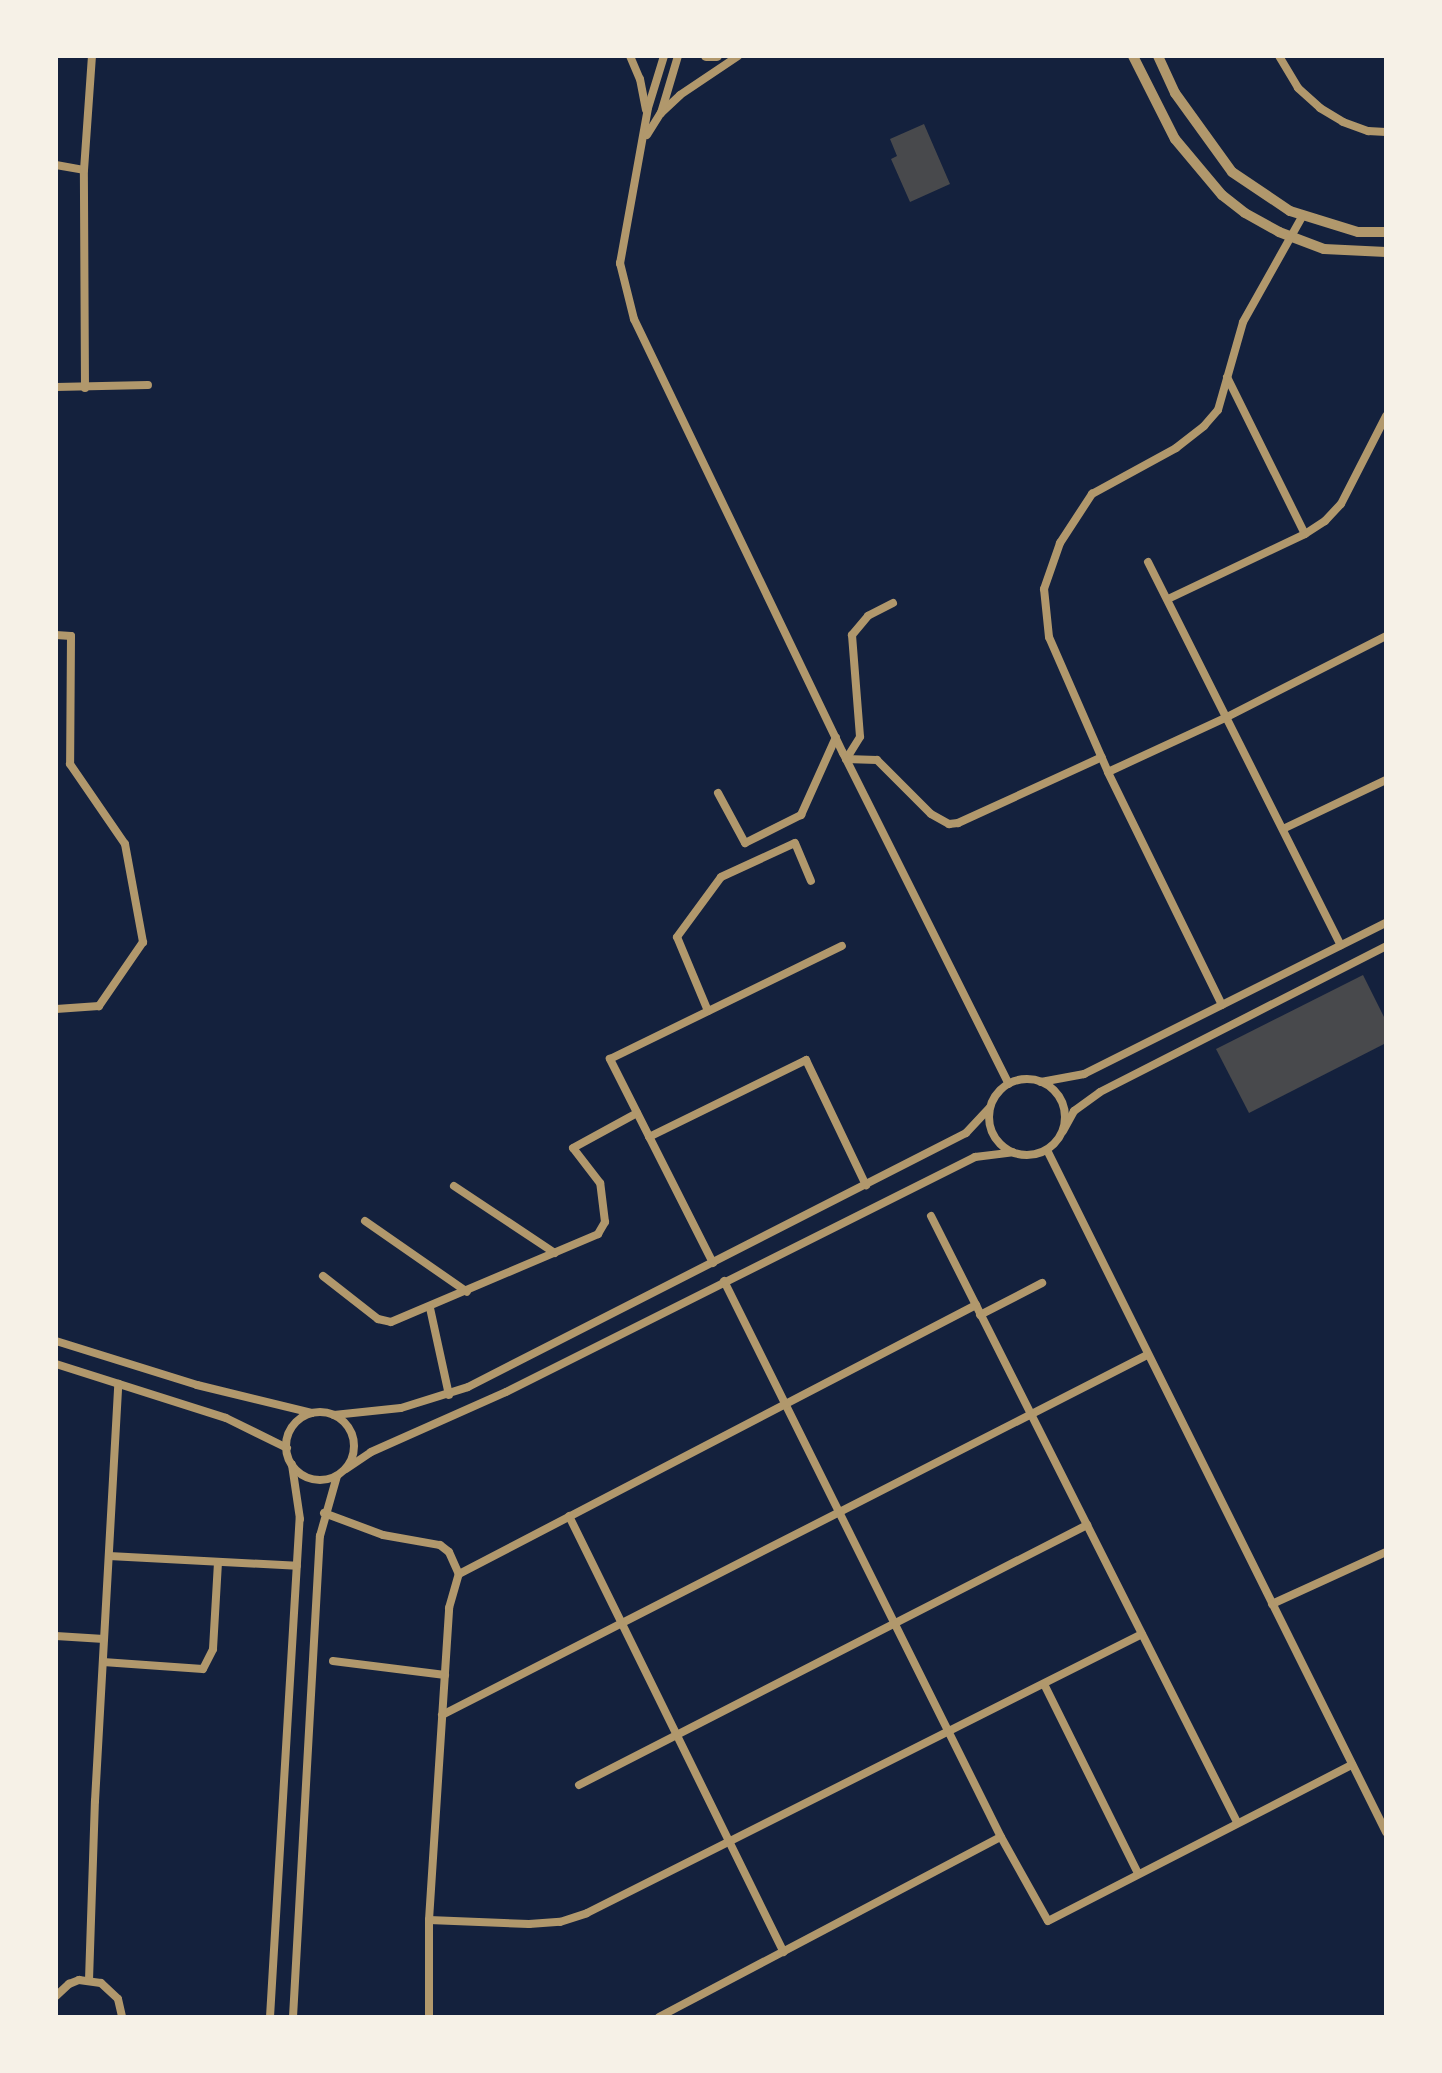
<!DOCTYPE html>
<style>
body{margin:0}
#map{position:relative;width:1442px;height:2073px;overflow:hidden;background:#14213d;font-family:"Archivo Narrow",sans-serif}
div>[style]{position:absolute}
.building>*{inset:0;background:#48494c}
.minor>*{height:8px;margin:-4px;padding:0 4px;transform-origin:4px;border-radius:4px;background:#b1986c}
.minor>.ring{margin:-4px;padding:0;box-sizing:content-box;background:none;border:8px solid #b1986c;border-radius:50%}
.tertiary>*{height:10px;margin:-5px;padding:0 5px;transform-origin:5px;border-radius:5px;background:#b1986c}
span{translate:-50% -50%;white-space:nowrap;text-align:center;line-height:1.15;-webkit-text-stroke:7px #f6f1e7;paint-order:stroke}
.frame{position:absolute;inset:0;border:58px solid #f6f1e7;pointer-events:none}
</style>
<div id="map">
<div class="building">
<i style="clip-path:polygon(924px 124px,950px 184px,910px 202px,891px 159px,897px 156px,890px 139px)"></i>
<i style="clip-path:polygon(1363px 975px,1386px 1021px,1386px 1043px,1249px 1113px,1216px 1049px)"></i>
</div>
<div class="minor">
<i style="left:630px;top:56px;width:25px;rotate:67deg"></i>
<i style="left:640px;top:79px;width:31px;rotate:79deg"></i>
<i style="left:664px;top:56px;width:54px;rotate:107.1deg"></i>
<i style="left:648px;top:108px;width:158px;rotate:100.2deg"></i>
<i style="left:620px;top:263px;width:58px;rotate:76deg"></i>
<i style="left:634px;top:319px;width:482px;rotate:64.3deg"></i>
<i style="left:843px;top:753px;width:370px;rotate:63.4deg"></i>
<i style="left:1279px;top:56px;width:37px;rotate:59deg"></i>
<i style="left:1298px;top:88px;width:30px;rotate:42deg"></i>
<i style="left:1320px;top:108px;width:27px;rotate:31deg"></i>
<i style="left:1343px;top:122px;width:27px;rotate:20deg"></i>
<i style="left:1368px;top:131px;width:18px;rotate:3deg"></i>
<i style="left:661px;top:113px;width:26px;rotate:-43deg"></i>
<i style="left:680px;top:95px;width:70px;rotate:-33.9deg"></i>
<i style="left:647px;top:135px;width:26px;rotate:-58deg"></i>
<i style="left:661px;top:113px;width:59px;rotate:-73.4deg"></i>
<i style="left:56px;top:165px;width:28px;rotate:10deg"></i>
<i style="left:1227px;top:377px;width:175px;rotate:63.6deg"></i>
<i style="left:56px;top:387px;width:92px;rotate:-1.2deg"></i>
<i style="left:85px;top:388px;width:218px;rotate:-90.3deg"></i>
<i style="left:84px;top:170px;width:114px;rotate:-86deg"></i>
<i style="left:1148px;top:562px;width:429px;rotate:63.3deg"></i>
<i style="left:1168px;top:599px;width:152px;rotate:-25.4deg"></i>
<i style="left:1305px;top:534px;width:24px;rotate:-33deg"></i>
<i style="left:1325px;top:521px;width:23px;rotate:-47deg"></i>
<i style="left:1341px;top:504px;width:99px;rotate:-62.9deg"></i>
<i style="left:893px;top:603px;width:28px;rotate:153deg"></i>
<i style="left:868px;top:616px;width:25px;rotate:130deg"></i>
<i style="left:852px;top:635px;width:102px;rotate:85.5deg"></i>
<i style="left:860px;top:737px;width:26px;rotate:122deg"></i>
<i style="left:846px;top:759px;width:31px;rotate:2deg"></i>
<i style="left:877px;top:760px;width:76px;rotate:45deg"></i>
<i style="left:931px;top:814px;width:21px;rotate:29deg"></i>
<i style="left:949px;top:824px;width:9px;rotate:-6deg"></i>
<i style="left:958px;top:823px;width:158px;rotate:-24.6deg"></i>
<i style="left:56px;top:635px;width:15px;rotate:4deg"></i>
<i style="left:71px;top:636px;width:128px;rotate:90.4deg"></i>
<i style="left:70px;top:764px;width:97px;rotate:55.5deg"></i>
<i style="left:125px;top:844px;width:100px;rotate:79.6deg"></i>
<i style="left:143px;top:942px;width:78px;rotate:124.5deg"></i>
<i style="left:99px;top:1006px;width:43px;rotate:176deg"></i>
<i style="left:1108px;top:772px;width:131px;rotate:-24.8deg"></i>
<i style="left:1227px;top:717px;width:178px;rotate:-27deg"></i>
<i style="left:718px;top:793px;width:57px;rotate:61.6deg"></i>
<i style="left:745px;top:843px;width:63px;rotate:-26.6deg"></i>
<i style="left:801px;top:815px;width:85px;rotate:-65.8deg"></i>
<i style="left:1285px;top:828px;width:112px;rotate:-25.4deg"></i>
<i style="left:1222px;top:1005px;width:259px;rotate:-116.1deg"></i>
<i style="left:1108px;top:772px;width:147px;rotate:-113.6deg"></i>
<i style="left:1049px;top:637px;width:48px;rotate:-95.9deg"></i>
<i style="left:1044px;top:589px;width:49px;rotate:-70.8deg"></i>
<i style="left:1060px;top:543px;width:59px;rotate:-56.9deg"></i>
<i style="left:1092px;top:494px;width:96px;rotate:-28.7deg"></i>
<i style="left:1176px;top:448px;width:36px;rotate:-38deg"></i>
<i style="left:1204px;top:426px;width:21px;rotate:-49deg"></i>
<i style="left:1218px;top:410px;width:91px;rotate:-74.1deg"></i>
<i style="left:1243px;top:322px;width:123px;rotate:-60.7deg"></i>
<i style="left:708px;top:1011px;width:80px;rotate:-112.7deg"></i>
<i style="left:677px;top:937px;width:74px;rotate:-53.7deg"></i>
<i style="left:721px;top:877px;width:81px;rotate:-24.7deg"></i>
<i style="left:795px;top:843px;width:41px;rotate:67.2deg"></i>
<i class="ring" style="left:989px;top:1079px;width:68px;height:68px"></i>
<i style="left:1041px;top:1082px;width:44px;rotate:-10.5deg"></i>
<i style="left:1084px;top:1074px;width:338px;rotate:-26.6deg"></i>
<i style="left:1063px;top:1131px;width:23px;rotate:-61deg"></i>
<i style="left:1074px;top:1111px;width:32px;rotate:-36deg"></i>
<i style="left:1100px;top:1092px;width:321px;rotate:-27deg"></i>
<i style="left:649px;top:1137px;width:175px;rotate:-26.1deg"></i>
<i style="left:806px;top:1060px;width:139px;rotate:64.4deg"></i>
<i style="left:1047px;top:1150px;width:762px;rotate:63.57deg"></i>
<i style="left:454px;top:1186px;width:121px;rotate:33.6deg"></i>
<i style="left:931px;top:1216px;width:679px;rotate:63.21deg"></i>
<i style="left:365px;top:1221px;width:124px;rotate:34.8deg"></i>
<i style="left:713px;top:1263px;width:229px;rotate:-116.8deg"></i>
<i style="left:610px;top:1059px;width:258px;rotate:-26deg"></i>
<i style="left:323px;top:1276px;width:70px;rotate:38deg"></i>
<i style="left:378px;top:1319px;width:13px;rotate:13deg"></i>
<i style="left:391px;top:1322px;width:225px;rotate:-23deg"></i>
<i style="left:598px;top:1234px;width:14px;rotate:-60deg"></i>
<i style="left:605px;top:1222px;width:39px;rotate:-97deg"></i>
<i style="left:600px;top:1183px;width:44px;rotate:-127.6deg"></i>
<i style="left:573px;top:1148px;width:73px;rotate:-28.7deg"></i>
<i style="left:724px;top:1281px;width:621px;rotate:63.52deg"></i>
<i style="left:430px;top:1308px;width:89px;rotate:77.7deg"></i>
<i style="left:980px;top:1315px;width:70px;rotate:-27.3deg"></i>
<i style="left:56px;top:1341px;width:148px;rotate:17.3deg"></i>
<i style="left:197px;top:1385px;width:118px;rotate:13.7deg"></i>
<i style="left:56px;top:1364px;width:178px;rotate:17.6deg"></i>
<i style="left:226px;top:1418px;width:68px;rotate:26.2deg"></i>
<i class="ring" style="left:286px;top:1412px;width:60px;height:60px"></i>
<i style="left:334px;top:1415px;width:67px;rotate:-6deg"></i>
<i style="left:401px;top:1408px;width:70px;rotate:-17.4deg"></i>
<i style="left:468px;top:1387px;width:559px;rotate:-27.02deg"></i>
<i style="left:966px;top:1133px;width:35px;rotate:-47deg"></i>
<i style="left:346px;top:1469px;width:30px;rotate:-34deg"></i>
<i style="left:371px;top:1452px;width:148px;rotate:-24deg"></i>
<i style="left:506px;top:1392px;width:525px;rotate:-26.61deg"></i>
<i style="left:975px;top:1157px;width:38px;rotate:-7deg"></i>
<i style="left:324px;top:1513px;width:63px;rotate:20.4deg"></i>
<i style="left:383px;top:1535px;width:58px;rotate:10deg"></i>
<i style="left:440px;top:1545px;width:11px;rotate:38deg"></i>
<i style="left:449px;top:1552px;width:24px;rotate:66deg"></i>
<i style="left:569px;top:1516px;width:486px;rotate:63.8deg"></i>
<i style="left:109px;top:1556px;width:188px;rotate:3deg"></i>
<i style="left:1272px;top:1604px;width:125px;rotate:-24.5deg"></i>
<i style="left:56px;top:1636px;width:48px;rotate:3.6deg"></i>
<i style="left:333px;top:1661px;width:113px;rotate:7.1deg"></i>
<i style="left:103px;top:1662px;width:100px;rotate:4deg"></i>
<i style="left:203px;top:1669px;width:22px;rotate:-63deg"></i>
<i style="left:213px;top:1649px;width:87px;rotate:-86.7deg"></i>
<i style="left:1044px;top:1684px;width:211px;rotate:63.6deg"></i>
<i style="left:442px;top:1715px;width:792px;rotate:-27.05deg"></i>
<i style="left:579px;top:1785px;width:571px;rotate:-27.1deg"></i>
<i style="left:429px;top:1920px;width:100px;rotate:2.3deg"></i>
<i style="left:529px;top:1924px;width:31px;rotate:-4deg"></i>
<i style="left:560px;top:1922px;width:28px;rotate:-18deg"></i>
<i style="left:587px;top:1913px;width:621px;rotate:-26.69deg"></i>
<i style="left:89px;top:1980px;width:179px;rotate:-88.1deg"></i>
<i style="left:95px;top:1801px;width:418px;rotate:-86.8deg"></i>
<i style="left:56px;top:1996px;width:18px;rotate:-43deg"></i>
<i style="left:69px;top:1984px;width:11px;rotate:-22deg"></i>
<i style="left:79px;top:1980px;width:22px;rotate:8deg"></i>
<i style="left:101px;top:1983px;width:23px;rotate:43deg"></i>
<i style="left:118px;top:1999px;width:18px;rotate:77deg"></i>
<i style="left:270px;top:2017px;width:499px;rotate:-86.6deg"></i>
<i style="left:300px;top:1519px;width:55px;rotate:-98.4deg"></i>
<i style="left:293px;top:2017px;width:482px;rotate:-86.8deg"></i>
<i style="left:320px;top:1536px;width:62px;rotate:-74.2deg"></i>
<i style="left:429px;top:2017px;width:97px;rotate:-90deg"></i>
<i style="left:429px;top:1920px;width:313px;rotate:-86.3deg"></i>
<i style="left:449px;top:1608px;width:35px;rotate:-74deg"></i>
<i style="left:459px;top:1574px;width:583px;rotate:-27.49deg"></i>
<i style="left:659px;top:2017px;width:386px;rotate:-27.8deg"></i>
<i style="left:1001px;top:1837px;width:96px;rotate:60.8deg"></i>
<i style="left:1048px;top:1921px;width:342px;rotate:-27.2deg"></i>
</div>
<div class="tertiary">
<i style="left:706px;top:56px;width:11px"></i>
<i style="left:1133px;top:56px;width:93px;rotate:63.2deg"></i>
<i style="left:1175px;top:139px;width:73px;rotate:50deg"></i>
<i style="left:1222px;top:195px;width:29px;rotate:38deg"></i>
<i style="left:1245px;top:213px;width:39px;rotate:29deg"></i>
<i style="left:1279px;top:232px;width:48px;rotate:20.7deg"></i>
<i style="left:1324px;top:249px;width:62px;rotate:2.8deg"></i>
<i style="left:1158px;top:56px;width:41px;rotate:65.3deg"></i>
<i style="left:1175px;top:93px;width:97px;rotate:54.2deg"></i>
<i style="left:1232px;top:172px;width:70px;rotate:33.9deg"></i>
<i style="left:1290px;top:211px;width:71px;rotate:17.2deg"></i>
<i style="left:1358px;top:232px;width:28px"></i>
</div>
<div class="frame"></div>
</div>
